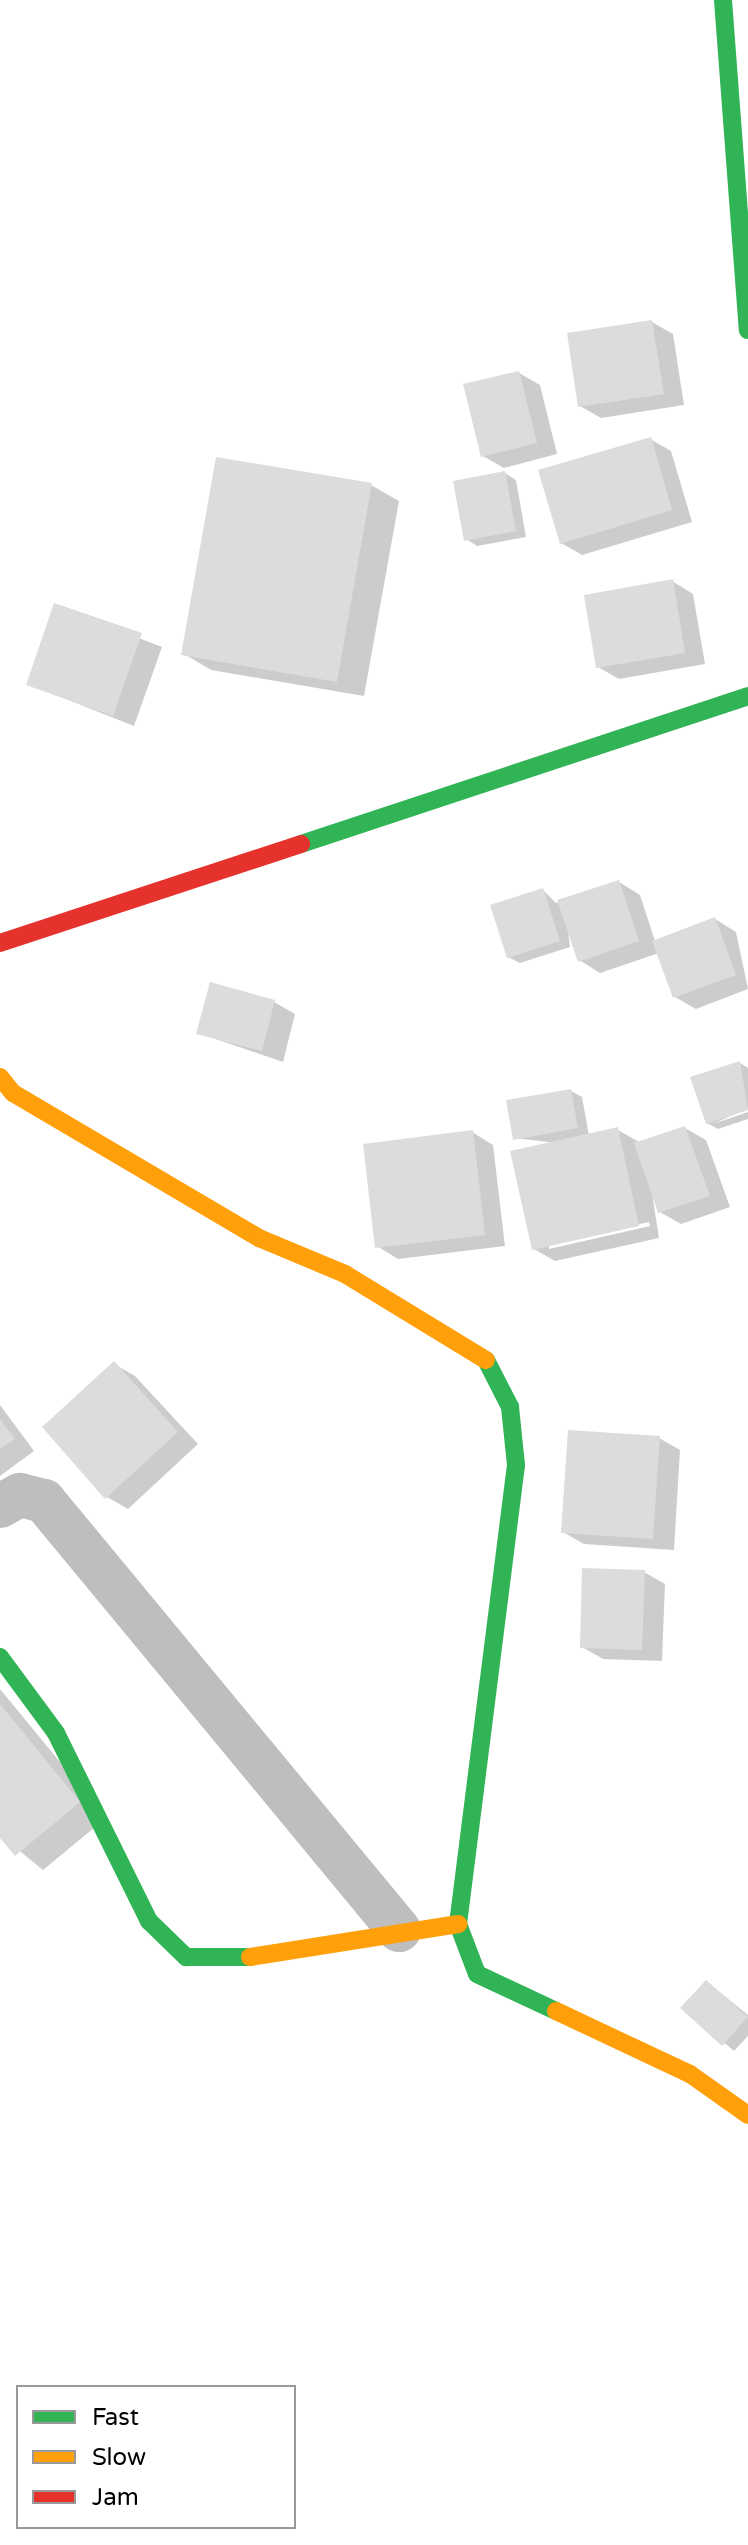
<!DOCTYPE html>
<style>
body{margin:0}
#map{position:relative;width:748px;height:2545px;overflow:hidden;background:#fff;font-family:"Varela Round",sans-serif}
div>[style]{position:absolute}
.shadow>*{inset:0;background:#0003}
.building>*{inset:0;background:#dcdcdc}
.street>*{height:44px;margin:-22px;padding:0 22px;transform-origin:22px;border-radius:22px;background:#bebebe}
.fast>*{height:18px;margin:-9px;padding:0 9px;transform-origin:9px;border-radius:9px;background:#30b455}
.slow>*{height:18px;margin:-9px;padding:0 9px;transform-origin:9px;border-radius:9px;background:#ff9f0a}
.jam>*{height:18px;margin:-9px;padding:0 9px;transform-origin:9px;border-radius:9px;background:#e5322d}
span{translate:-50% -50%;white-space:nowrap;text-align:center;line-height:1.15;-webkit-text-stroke:8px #fff;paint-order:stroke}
.legend{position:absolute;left:16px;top:2385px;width:280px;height:144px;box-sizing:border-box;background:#fff;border:2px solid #999;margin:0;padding:10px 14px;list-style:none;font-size:24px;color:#000}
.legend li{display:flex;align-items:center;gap:16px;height:40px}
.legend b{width:40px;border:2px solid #999}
</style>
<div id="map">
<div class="shadow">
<i style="clip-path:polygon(652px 322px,673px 334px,684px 405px,601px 418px,580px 406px)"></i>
<i style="clip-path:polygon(519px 373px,540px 385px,557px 454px,504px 468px,483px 456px)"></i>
<i style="clip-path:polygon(650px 439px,671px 451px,692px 522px,582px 555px,561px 543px)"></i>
<i style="clip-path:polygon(505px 473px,516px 480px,526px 537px,477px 546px,466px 539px)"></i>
<i style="clip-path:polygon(371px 485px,399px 501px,364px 696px,211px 670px,184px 654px)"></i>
<i style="clip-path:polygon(672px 581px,693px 594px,705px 664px,619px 679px,598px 667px)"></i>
<i style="clip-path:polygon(56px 606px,162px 647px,134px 726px,28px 684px)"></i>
<i style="clip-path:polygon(619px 882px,640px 895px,655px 941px,715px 919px,736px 932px,748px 989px,696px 1009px,675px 997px,659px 953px,600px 973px,579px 960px,567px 923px,570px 947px,520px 963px,508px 957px,543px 890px,556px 903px)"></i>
<i style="clip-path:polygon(274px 1002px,295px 1014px,283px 1062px,198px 1033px)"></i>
<i style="clip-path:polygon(740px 1063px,748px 1068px,748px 1108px,713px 1124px,748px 1112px,748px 1119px,718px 1129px,707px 1123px)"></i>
<i style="clip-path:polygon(evenodd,571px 1091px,582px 1097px,589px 1136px,618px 1130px,639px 1142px,685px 1128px,706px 1140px,730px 1207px,681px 1224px,660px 1212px,651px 1187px,659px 1238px,555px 1261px,534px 1249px,557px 1143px,514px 1138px,571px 1091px,649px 1222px,650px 1226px,549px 1249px,549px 1245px,649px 1222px)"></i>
<i style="clip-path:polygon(472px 1132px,493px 1145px,505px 1246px,398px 1259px,377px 1246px)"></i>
<i style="clip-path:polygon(114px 1364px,135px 1376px,198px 1444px,128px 1509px,107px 1497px)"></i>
<i style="clip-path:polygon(0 1405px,34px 1451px,0 1476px)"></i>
<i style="clip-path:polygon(659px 1438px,680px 1450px,674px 1550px,584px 1544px,563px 1532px)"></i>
<i style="clip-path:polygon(644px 1572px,665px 1584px,662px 1661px,603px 1659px,582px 1647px)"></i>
<i style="clip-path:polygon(0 1689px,106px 1818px,43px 1870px,0 1835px)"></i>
<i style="clip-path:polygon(707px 1982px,748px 2015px,748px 2036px,734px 2051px,683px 2008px)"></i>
</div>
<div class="building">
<i style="clip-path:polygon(652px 320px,664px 394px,578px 407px,567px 333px)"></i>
<i style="clip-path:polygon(519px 371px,537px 443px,481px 457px,463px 384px)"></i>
<i style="clip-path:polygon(651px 437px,672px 510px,560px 544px,538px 470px)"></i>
<i style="clip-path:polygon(216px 457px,372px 483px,337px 682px,181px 655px)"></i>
<i style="clip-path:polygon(505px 471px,516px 531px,464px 541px,453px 481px)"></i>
<i style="clip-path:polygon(673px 579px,685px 653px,596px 668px,584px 595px)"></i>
<i style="clip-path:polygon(54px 603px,142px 633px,113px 716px,26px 685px)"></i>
<i style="clip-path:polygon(619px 880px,639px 941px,578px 962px,557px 900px)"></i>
<i style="clip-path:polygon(543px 888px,560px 941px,507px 958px,490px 905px)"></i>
<i style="clip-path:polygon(715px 917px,736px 975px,673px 998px,652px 941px)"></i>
<i style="clip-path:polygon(210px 982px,275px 1000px,262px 1051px,196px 1034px)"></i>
<i style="clip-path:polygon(740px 1061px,748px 1110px,706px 1124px,690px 1077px)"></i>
<i style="clip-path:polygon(571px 1089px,578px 1128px,513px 1140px,506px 1100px)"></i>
<i style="clip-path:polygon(685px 1126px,710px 1196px,658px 1213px,634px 1143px)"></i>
<i style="clip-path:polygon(618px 1127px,639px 1226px,532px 1250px,510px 1151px)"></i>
<i style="clip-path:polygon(473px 1130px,485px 1235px,375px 1248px,363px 1144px)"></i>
<i style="clip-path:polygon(114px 1361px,178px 1432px,105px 1499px,42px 1427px)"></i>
<i style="clip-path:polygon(0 1419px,15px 1439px,0 1449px)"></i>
<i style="clip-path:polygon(568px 1430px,660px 1436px,653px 1539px,561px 1533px)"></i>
<i style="clip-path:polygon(582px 1568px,645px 1570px,642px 1650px,580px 1648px)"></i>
<i style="clip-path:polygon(0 1704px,80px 1802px,15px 1856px,0 1838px)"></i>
<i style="clip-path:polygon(706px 1980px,748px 2017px,722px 2046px,680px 2008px)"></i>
</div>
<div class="street">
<i style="left:0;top:1506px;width:23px;rotate:-29deg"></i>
<i style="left:20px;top:1495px;width:25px;rotate:14deg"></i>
<i style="left:44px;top:1501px;width:557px;rotate:50.39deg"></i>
</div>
<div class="fast">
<i style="left:723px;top:0;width:331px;rotate:85.7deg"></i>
<i style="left:301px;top:844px;width:471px;rotate:-18.3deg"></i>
<i style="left:486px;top:1360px;width:53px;rotate:62.9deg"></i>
<i style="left:510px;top:1407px;width:58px;rotate:84.1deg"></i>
<i style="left:516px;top:1465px;width:463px;rotate:97.2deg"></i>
<i style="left:458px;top:1924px;width:53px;rotate:69.2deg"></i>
<i style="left:477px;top:1974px;width:87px;rotate:25.1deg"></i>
<i style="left:0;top:1657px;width:94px;rotate:53.6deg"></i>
<i style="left:56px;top:1733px;width:210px;rotate:63.7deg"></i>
<i style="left:149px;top:1921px;width:52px;rotate:44.2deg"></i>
<i style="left:186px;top:1957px;width:64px"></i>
</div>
<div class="slow">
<i style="left:0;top:1077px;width:21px;rotate:51deg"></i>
<i style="left:13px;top:1093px;width:286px;rotate:30.5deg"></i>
<i style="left:259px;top:1238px;width:93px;rotate:22.7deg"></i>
<i style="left:345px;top:1274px;width:165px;rotate:31.4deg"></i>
<i style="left:250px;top:1957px;width:211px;rotate:-9deg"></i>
<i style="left:556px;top:2011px;width:148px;rotate:25.2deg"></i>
<i style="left:690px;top:2074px;width:71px;rotate:35.3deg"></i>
</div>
<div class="jam">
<i style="left:0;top:943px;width:317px;rotate:-18.2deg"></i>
</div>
<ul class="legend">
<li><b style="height:10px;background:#30b455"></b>Fast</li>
<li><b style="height:10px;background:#ff9f0a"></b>Slow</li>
<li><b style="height:10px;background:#e5322d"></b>Jam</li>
</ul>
</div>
